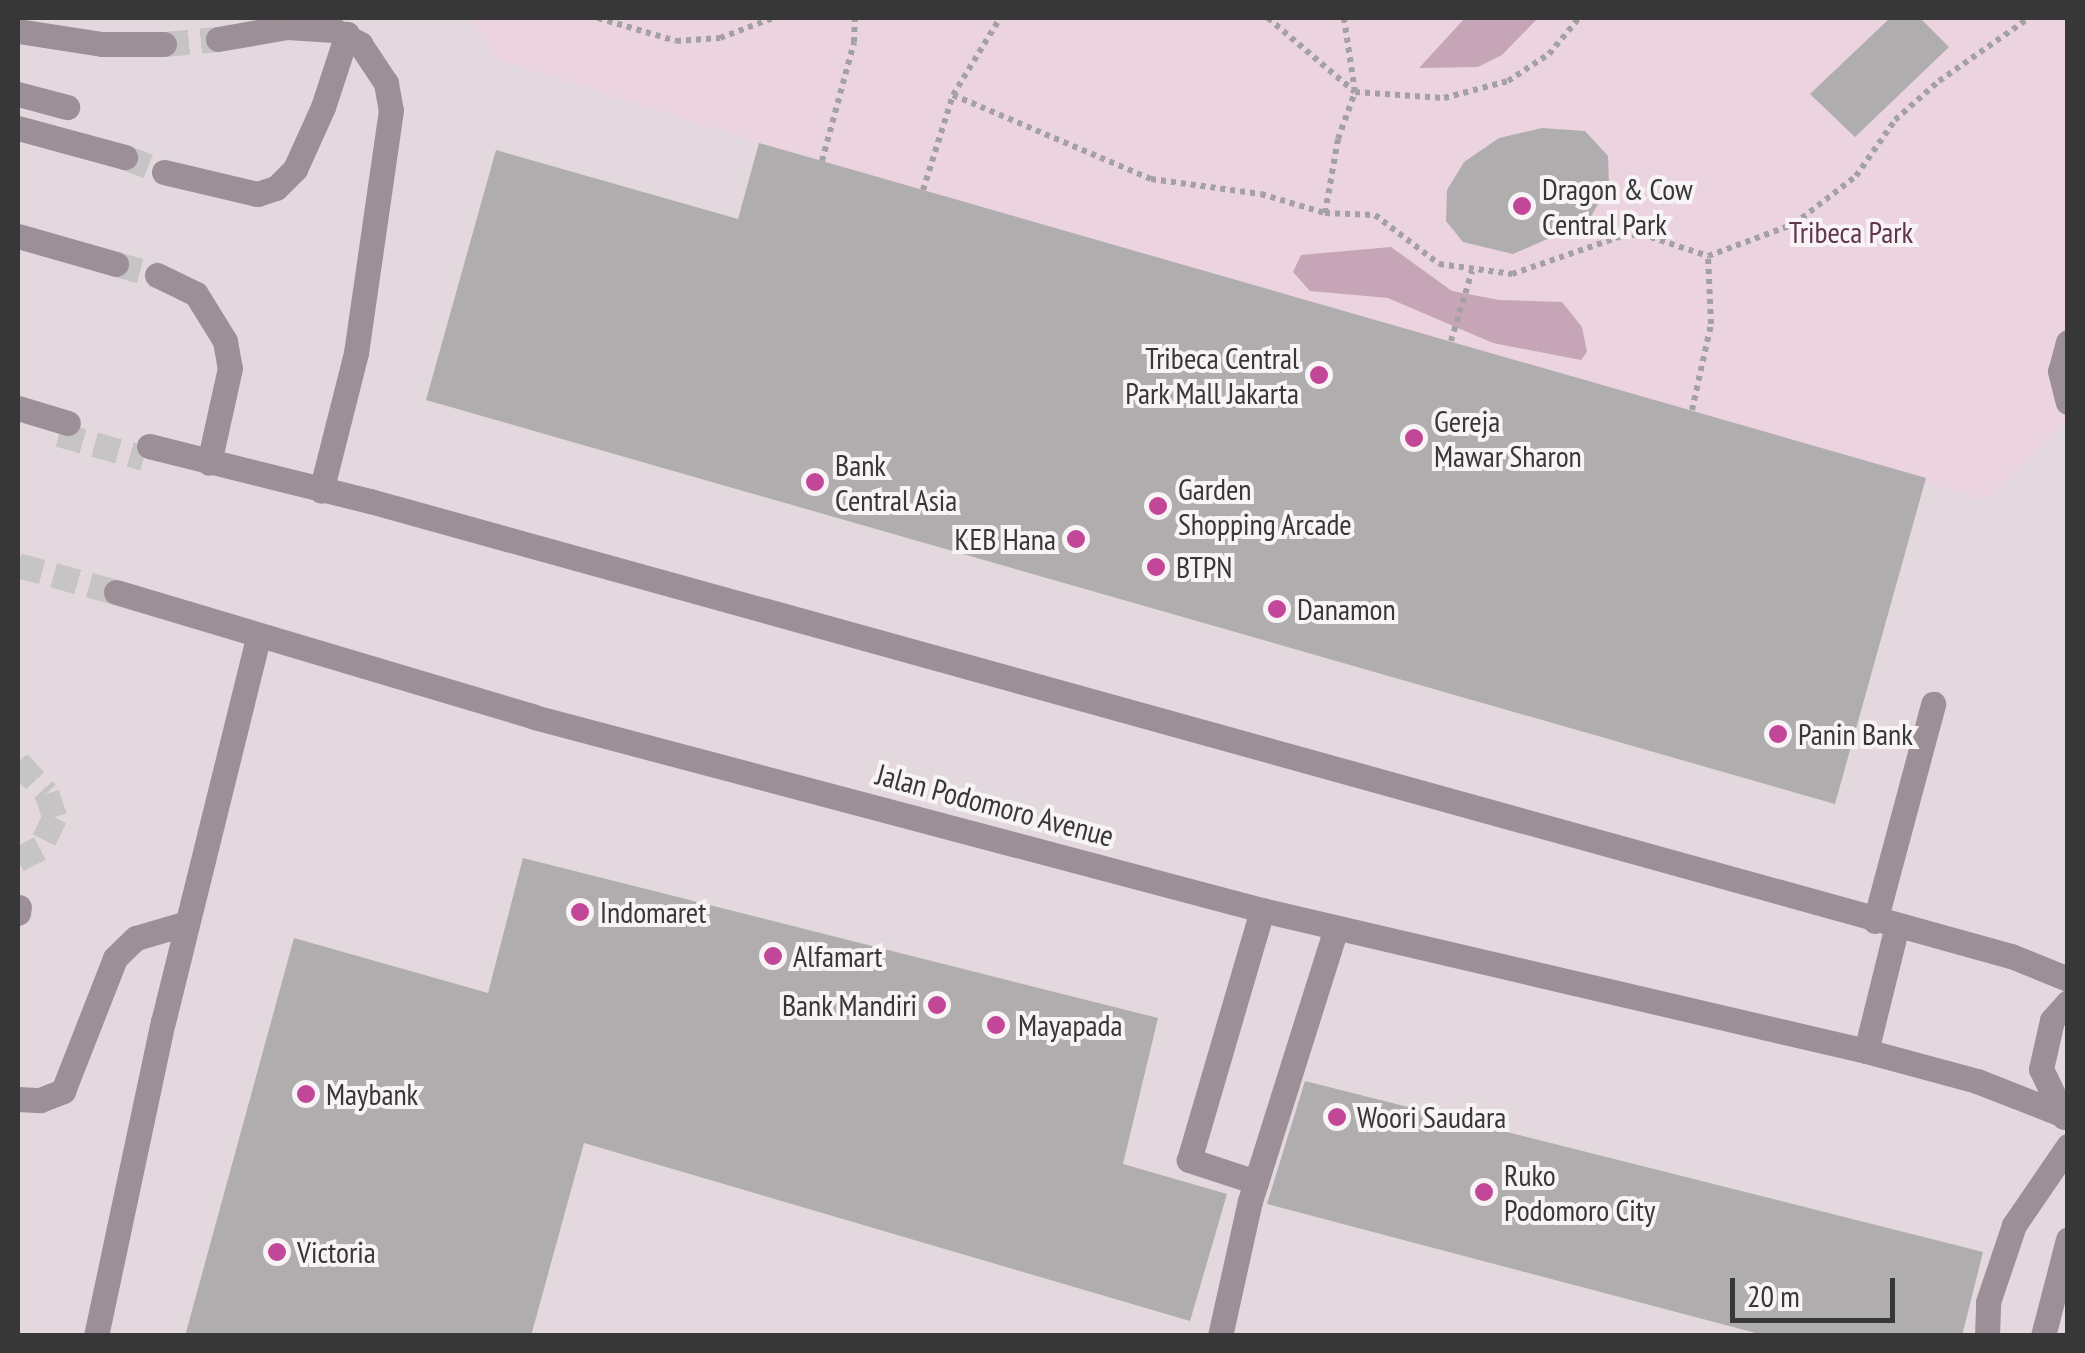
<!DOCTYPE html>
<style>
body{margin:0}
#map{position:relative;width:2085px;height:1353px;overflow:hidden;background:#ebe7e9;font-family:"PT Sans Narrow",sans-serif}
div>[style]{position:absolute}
.built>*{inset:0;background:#e3d8de}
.green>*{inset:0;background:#ebd3e0}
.water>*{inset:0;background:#c6a5b7}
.building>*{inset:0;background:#b0adae}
.minor-tunnel>*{height:25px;margin-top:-12.5px;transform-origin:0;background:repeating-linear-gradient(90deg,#c7c4c6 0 25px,transparent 0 37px)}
.path>*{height:6px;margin-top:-3px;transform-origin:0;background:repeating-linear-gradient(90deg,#a4a1a3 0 5px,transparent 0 10px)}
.minor>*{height:25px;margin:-12.5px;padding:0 12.5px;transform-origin:12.5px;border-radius:12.5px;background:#9d8f97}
.dots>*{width:28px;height:28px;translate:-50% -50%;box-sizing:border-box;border:5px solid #f8f4f6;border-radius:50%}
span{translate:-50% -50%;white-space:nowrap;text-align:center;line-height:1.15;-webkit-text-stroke:8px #f8f4f6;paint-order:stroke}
.poi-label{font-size:30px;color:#383738}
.left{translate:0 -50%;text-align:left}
.right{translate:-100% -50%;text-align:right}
.park-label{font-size:30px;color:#61344f}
.street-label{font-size:30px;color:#383738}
.frame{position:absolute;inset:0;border:20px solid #383738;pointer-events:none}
.scale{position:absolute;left:1730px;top:1278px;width:165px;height:45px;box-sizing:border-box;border:5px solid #383738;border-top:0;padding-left:12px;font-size:30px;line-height:35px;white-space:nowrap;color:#383738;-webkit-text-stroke:8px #f8f4f6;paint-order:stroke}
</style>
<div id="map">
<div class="built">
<i style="clip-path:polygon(18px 18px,2067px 18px,2067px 1335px,18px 1335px)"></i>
</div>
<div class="green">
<i style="clip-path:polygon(471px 18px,2067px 18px,2067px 420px,1986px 500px,759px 143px,496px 59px)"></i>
</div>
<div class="water">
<i style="clip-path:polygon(1465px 18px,1538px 18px,1502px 55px,1478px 67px,1419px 68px)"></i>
<i style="clip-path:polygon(1391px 247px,1452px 291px,1499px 300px,1562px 302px,1582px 327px,1587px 352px,1581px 360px,1493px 343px,1388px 298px,1310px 291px,1293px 272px,1301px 255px)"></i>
</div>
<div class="building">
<i style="clip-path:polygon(1890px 18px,1920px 18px,1949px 47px,1855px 137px,1810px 94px)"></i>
<i style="clip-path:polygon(1542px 128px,1585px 131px,1608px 156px,1609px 186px,1588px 221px,1513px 254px,1463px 242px,1446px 221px,1447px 190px,1464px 162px,1499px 138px)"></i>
<i style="clip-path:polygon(759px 143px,1926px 478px,1835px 804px,426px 400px,496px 150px,738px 219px)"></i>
<i style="clip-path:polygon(523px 858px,1158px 1018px,1123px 1164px,1227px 1194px,1190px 1321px,584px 1143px,531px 1336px,185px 1336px,294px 938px,488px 993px)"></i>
<i style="clip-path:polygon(1305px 1081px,1983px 1252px,1962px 1336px,1767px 1336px,1267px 1204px)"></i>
</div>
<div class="minor-tunnel">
<i style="left:164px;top:44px;width:54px;rotate:-5.3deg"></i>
<i style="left:125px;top:157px;width:42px;rotate:21deg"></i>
<i style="left:116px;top:264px;width:42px;rotate:15deg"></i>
<i style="left:59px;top:434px;width:88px;rotate:15.8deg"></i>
<i style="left:18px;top:565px;width:102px;rotate:15.4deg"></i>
<i style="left:18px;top:762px;width:42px;rotate:46.9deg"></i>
<i style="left:47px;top:793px;width:25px;rotate:72deg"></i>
<i style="left:55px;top:817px;width:34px;rotate:116deg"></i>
<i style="left:40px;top:848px;width:25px;rotate:153deg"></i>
</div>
<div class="path">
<i style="left:598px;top:18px;width:81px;rotate:16.4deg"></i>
<i style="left:676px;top:41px;width:44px;rotate:-3.9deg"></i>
<i style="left:720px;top:38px;width:57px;rotate:-20.7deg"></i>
<i style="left:1268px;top:18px;width:114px;rotate:40.4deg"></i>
<i style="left:1355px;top:92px;width:89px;rotate:3.9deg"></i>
<i style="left:1444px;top:98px;width:66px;rotate:-14.9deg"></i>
<i style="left:1508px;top:81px;width:49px;rotate:-33.4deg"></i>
<i style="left:1549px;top:54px;width:47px;rotate:-50.2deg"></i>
<i style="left:953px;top:95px;width:215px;rotate:23deg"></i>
<i style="left:1151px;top:179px;width:111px;rotate:7.8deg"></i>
<i style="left:1261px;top:194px;width:67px;rotate:16.5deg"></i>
<i style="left:1325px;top:213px;width:50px;rotate:2.3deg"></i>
<i style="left:1375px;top:215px;width:81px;rotate:37.4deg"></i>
<i style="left:1439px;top:264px;width:74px;rotate:7.8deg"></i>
<i style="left:1512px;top:274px;width:116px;rotate:-19.1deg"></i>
<i style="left:1622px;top:236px;width:19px;rotate:-6deg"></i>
<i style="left:1641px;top:234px;width:71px;rotate:18.2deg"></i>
<i style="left:1708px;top:256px;width:92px;rotate:-20.4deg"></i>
<i style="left:1794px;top:224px;width:78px;rotate:-37.7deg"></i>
<i style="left:1856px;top:176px;width:68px;rotate:-55.1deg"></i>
<i style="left:1895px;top:120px;width:59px;rotate:-41.6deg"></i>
<i style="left:1939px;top:81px;width:110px;rotate:-35deg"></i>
<i style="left:822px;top:161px;width:123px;rotate:-74.9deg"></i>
<i style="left:854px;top:42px;width:24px;rotate:-88deg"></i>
<i style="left:923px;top:190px;width:100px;rotate:-72.5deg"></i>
<i style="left:953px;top:95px;width:90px;rotate:-58.6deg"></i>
<i style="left:1325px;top:213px;width:75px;rotate:-80deg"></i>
<i style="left:1338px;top:139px;width:50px;rotate:-70.1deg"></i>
<i style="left:1355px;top:92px;width:75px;rotate:-98.5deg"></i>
<i style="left:1451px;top:341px;width:73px;rotate:-73.3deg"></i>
<i style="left:1692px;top:410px;width:88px;rotate:-77.5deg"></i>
<i style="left:1711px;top:324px;width:68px;rotate:-92.5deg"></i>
</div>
<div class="minor">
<i style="left:18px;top:31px;width:85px;rotate:8.8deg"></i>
<i style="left:102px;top:44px;width:62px"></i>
<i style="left:218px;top:39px;width:70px;rotate:-9.9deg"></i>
<i style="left:287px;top:27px;width:47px;rotate:3.7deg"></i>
<i style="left:334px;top:30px;width:30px;rotate:28deg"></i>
<i style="left:360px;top:44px;width:47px;rotate:56.3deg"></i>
<i style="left:386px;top:83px;width:27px;rotate:80deg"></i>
<i style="left:391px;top:110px;width:246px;rotate:98.2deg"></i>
<i style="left:356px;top:353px;width:142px;rotate:104.2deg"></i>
<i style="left:18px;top:94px;width:51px;rotate:14.9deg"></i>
<i style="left:18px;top:128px;width:111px;rotate:15.2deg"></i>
<i style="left:164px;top:172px;width:96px;rotate:13.3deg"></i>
<i style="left:257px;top:194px;width:20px;rotate:-18deg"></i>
<i style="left:276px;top:188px;width:27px;rotate:-45deg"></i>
<i style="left:295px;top:169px;width:68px;rotate:-65.7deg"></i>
<i style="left:323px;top:107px;width:77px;rotate:-71.8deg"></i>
<i style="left:18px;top:236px;width:102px;rotate:15.9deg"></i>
<i style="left:157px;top:275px;width:43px;rotate:26deg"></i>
<i style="left:196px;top:294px;width:55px;rotate:58.3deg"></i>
<i style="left:225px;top:341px;width:27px;rotate:80deg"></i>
<i style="left:230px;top:368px;width:97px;rotate:102.5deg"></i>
<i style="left:2068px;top:342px;width:30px;rotate:105deg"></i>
<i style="left:2060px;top:371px;width:32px;rotate:76deg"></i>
<i style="left:18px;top:408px;width:52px;rotate:16.7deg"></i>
<i style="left:149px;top:446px;width:228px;rotate:14deg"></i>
<i style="left:370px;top:501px;width:1703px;rotate:15.5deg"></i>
<i style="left:2011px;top:956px;width:61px;rotate:22deg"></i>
<i style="left:116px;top:592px;width:436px;rotate:16.6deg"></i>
<i style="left:534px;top:717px;width:753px;rotate:14.85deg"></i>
<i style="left:1262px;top:910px;width:620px;rotate:13.14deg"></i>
<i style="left:1866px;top:1051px;width:115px;rotate:15.1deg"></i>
<i style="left:1977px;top:1081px;width:90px;rotate:21.4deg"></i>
<i style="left:18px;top:913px;width:6px;rotate:-81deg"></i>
<i style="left:1875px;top:921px;width:225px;rotate:-75deg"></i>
<i style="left:1866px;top:1051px;width:129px;rotate:-76.1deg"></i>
<i style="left:18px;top:1099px;width:22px;rotate:3deg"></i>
<i style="left:40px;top:1100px;width:25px;rotate:-21deg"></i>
<i style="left:63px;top:1091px;width:143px;rotate:-68.6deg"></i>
<i style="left:115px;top:958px;width:29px;rotate:-44deg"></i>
<i style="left:136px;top:938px;width:53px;rotate:-16.4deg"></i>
<i style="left:2064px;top:1117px;width:53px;rotate:-115.6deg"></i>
<i style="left:2041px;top:1069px;width:50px;rotate:-77.3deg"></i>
<i style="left:2052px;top:1020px;width:24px;rotate:-48deg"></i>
<i style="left:1256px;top:1182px;width:71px;rotate:-161.8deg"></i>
<i style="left:1189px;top:1160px;width:260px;rotate:-73.7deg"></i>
<i style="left:96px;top:1336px;width:321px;rotate:-78deg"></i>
<i style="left:163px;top:1022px;width:397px;rotate:-76.1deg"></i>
<i style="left:1220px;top:1336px;width:138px;rotate:-77.5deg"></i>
<i style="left:1250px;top:1201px;width:286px;rotate:-72.5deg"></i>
<i style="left:1987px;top:1336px;width:34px;rotate:-88deg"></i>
<i style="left:1988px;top:1302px;width:81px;rotate:-71.3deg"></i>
<i style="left:2014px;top:1225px;width:96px;rotate:-55.6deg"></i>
<i style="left:2043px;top:1336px;width:100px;rotate:-75.5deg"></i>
</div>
<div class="dots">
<i style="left:1522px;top:206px;background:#c34798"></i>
<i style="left:1319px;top:375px;background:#c34798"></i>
<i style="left:1414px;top:438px;background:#c34798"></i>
<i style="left:815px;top:482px;background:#c34798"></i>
<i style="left:1158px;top:506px;background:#c34798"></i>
<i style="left:1076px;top:539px;background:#c34798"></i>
<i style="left:1156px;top:567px;background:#c34798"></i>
<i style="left:1277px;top:609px;background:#c34798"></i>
<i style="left:1778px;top:734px;background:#c34798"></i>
<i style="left:580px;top:912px;background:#c34798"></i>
<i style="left:773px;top:956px;background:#c34798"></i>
<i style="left:937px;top:1005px;background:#c34798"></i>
<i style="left:996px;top:1025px;background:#c34798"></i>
<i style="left:306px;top:1094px;background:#c34798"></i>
<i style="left:1337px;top:1117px;background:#c34798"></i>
<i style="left:1484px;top:1192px;background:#c34798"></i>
<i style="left:277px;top:1252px;background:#c34798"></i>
</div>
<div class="poi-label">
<span class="left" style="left:1542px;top:206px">Dragon &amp; Cow<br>Central Park</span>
<span class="right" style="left:1299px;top:375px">Tribeca Central<br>Park Mall Jakarta</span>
<span class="left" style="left:1434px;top:438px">Gereja<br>Mawar Sharon</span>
<span class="left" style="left:835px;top:482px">Bank<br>Central Asia</span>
<span class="left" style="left:1178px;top:506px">Garden<br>Shopping Arcade</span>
<span class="right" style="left:1056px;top:539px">KEB Hana</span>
<span class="left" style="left:1176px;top:567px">BTPN</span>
<span class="left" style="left:1297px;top:609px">Danamon</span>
<span class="left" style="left:1798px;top:734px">Panin Bank</span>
<span class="left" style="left:600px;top:912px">Indomaret</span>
<span class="left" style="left:793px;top:956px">Alfamart</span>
<span class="right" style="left:917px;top:1005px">Bank Mandiri</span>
<span class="left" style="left:1018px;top:1025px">Mayapada</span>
<span class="left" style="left:326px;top:1094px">Maybank</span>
<span class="left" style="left:1357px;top:1117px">Woori Saudara</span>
<span class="left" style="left:1504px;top:1192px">Ruko<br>Podomoro City</span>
<span class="left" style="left:297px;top:1252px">Victoria</span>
</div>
<div class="park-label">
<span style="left:1851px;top:232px">Tribeca Park</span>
</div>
<div class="street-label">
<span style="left:995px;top:805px;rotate:15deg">Jalan Podomoro Avenue</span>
</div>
<div class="frame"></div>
<div class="scale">20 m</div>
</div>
